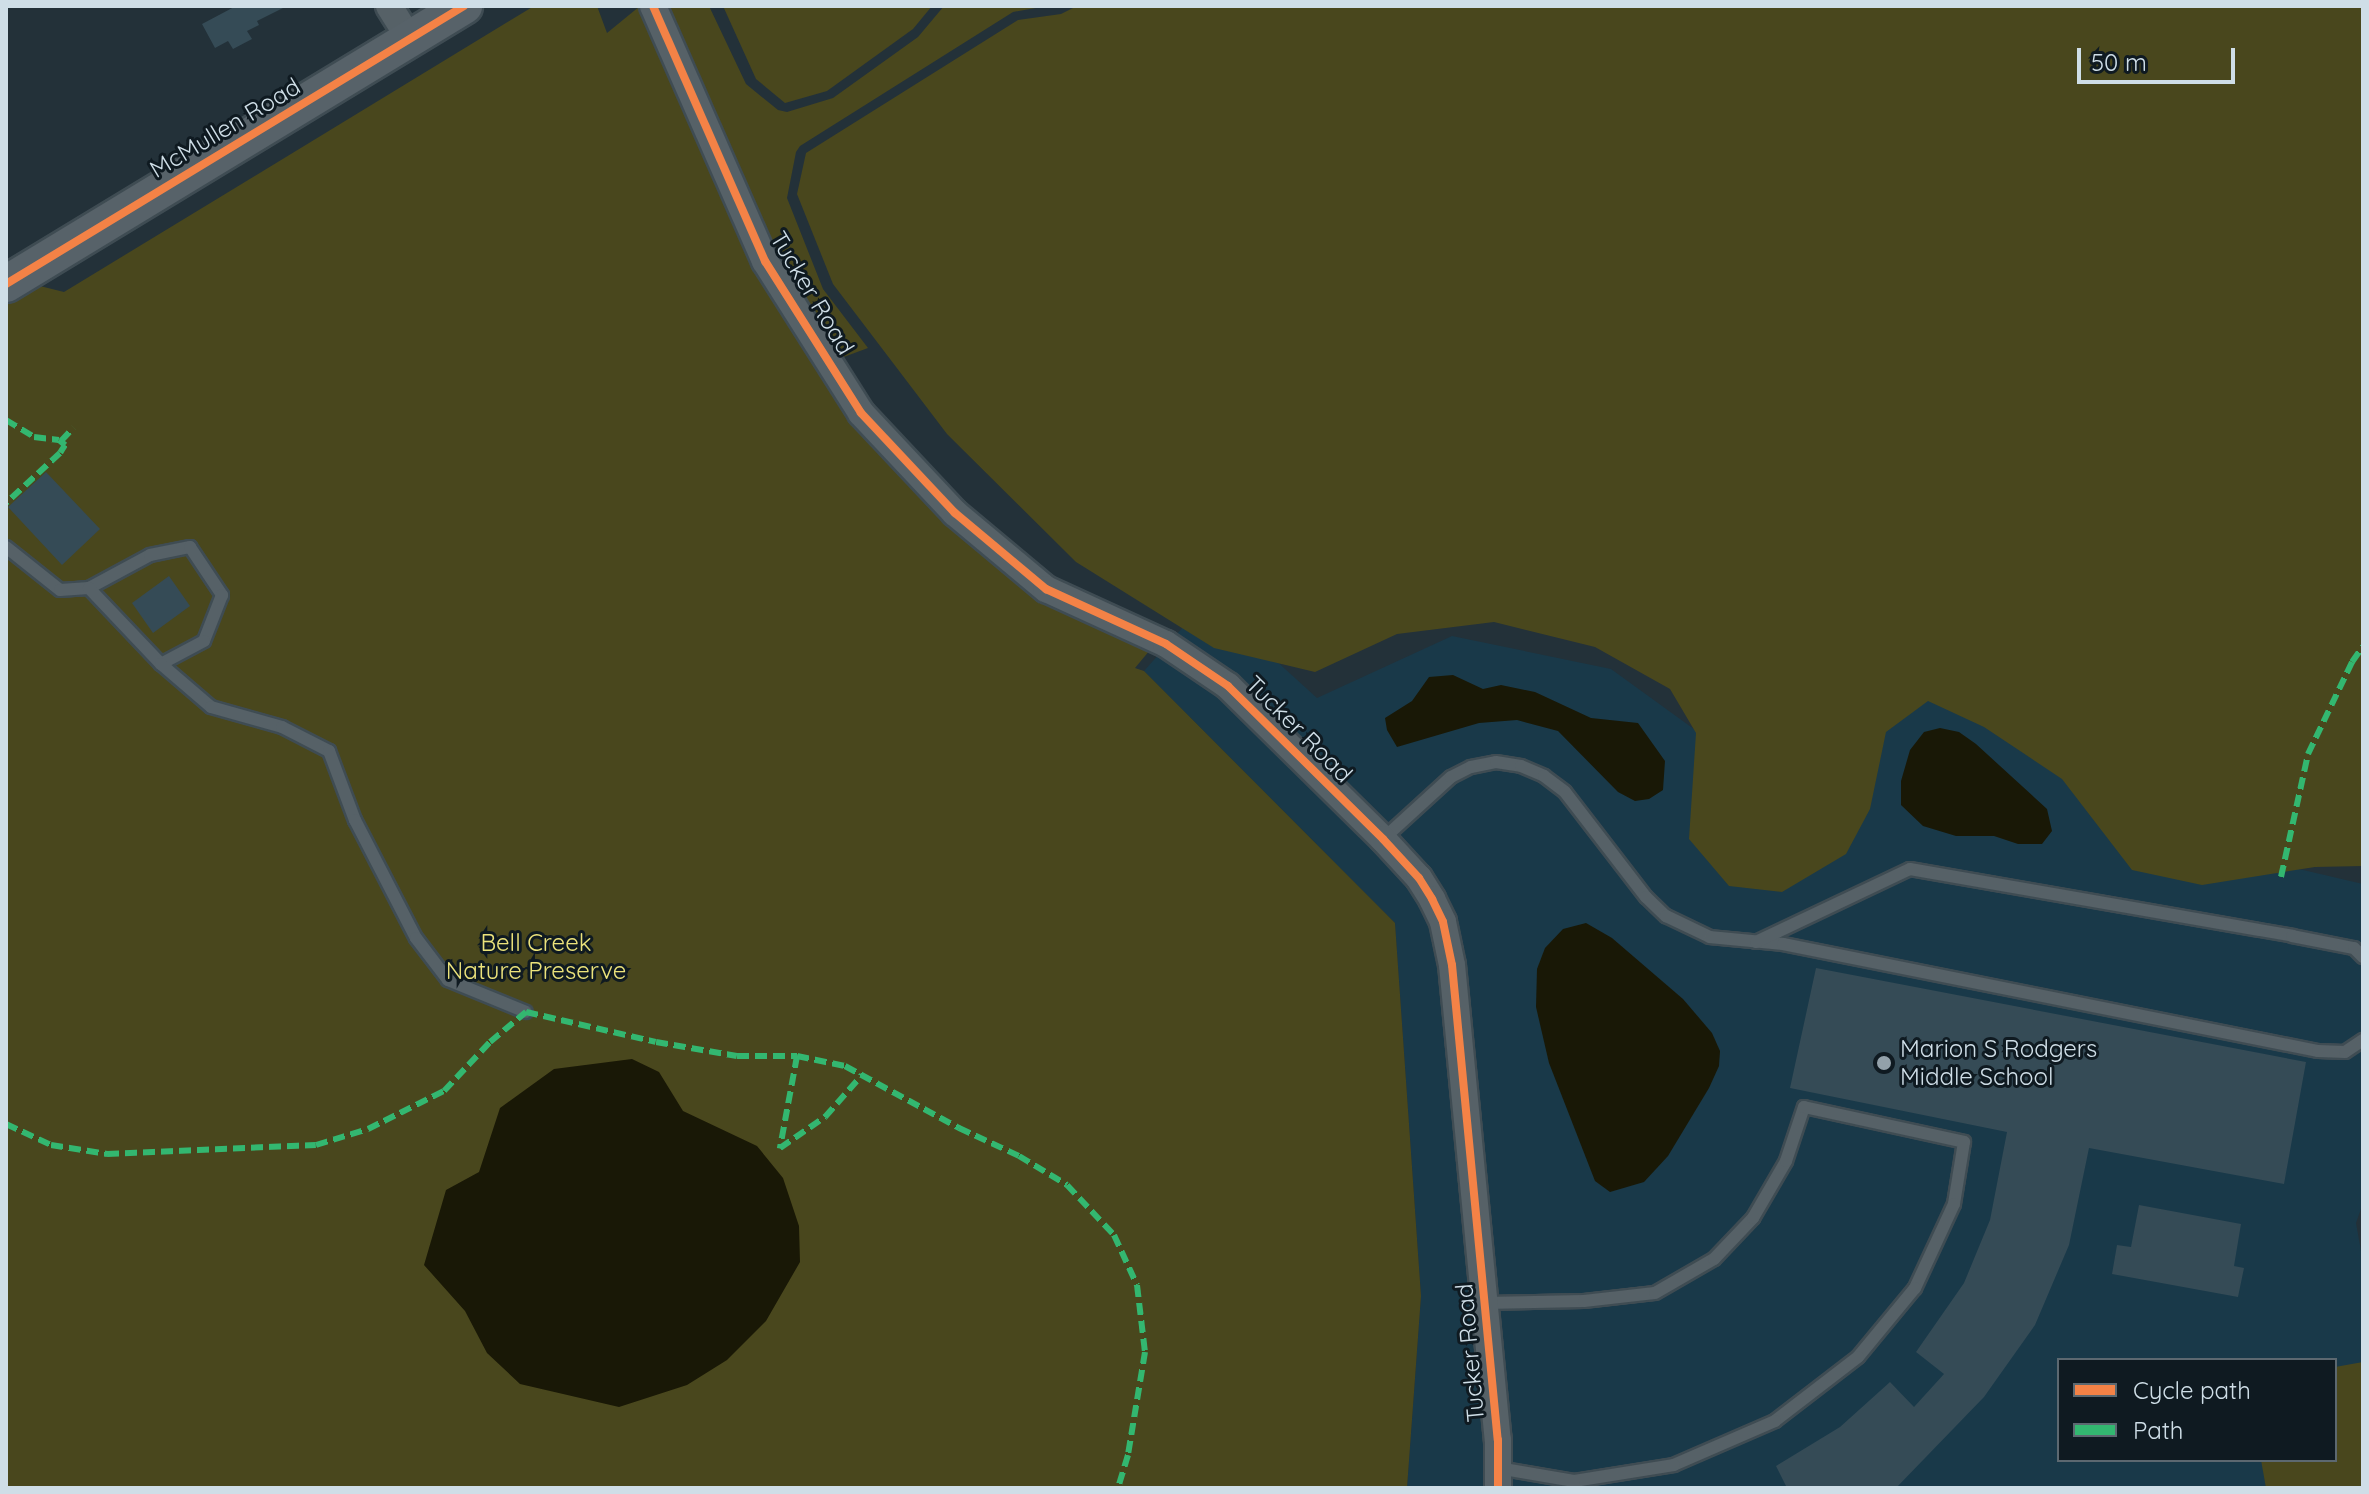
<!DOCTYPE html>
<style>
body{margin:0}
#map{position:relative;width:2369px;height:1494px;overflow:hidden;background:#233139;font-family:Quicksand,sans-serif}
div>[style]{position:absolute}
.built>*{inset:0;background:#193949}
.green>*{inset:0;background:#49471d}
.water>*{inset:0;background:#191806}
.building>*{inset:0;background:#354b56}
.roads{filter:drop-shadow(2px 0 #3f4c53) drop-shadow(-2px 0 #3f4c53) drop-shadow(0 2px #3f4c53) drop-shadow(0 -2px #3f4c53)}
.lane>*{height:12px;margin:-6px;padding:0 6px;transform-origin:6px;border-radius:6px;background:#566167}
.street>*{height:26px;margin:-13px;padding:0 13px;transform-origin:13px;border-radius:13px;background:#566167}
.secondary>*{height:36px;margin:-18px;padding:0 18px;transform-origin:18px;border-radius:18px;background:#576269}
.quiet>*{height:6px;margin-top:-3px;transform-origin:0;background:repeating-linear-gradient(90deg,#33b770 0 12px,transparent 0 18px)}
.cycleway>*{height:8px;margin:-4px;padding:0 4px;transform-origin:4px;border-radius:4px;background:#f48246}
.dots>*{width:22px;height:22px;translate:-50% -50%;box-sizing:border-box;border:4px solid #0f1a21;border-radius:50%}
span{translate:-50% -50%;white-space:nowrap;text-align:center;line-height:1.15;-webkit-text-stroke:6px #0f1a21;paint-order:stroke}
.street-label{font-size:24px;color:#cfdee7}
.park-label{font-size:24px;color:#ece37b}
.poi-label{font-size:24px;color:#cfdee7}
.left{translate:0 -50%;text-align:left}
.frame{position:absolute;inset:0;border:8px solid #cfdee7;pointer-events:none}
.legend{position:absolute;left:2057px;top:1358px;width:280px;height:104px;box-sizing:border-box;background:#0f1a21;border:2px solid #5c6870;margin:0;padding:10px 14px;list-style:none;font-size:24px;color:#cfdee7}
.legend li{display:flex;align-items:center;gap:16px;height:40px}
.legend b{width:40px;border:2px solid #5c6870}
.scale{position:absolute;left:2077px;top:48px;width:158px;height:36px;box-sizing:border-box;border:4px solid #cfdee7;border-top:0;padding-left:10px;font-size:24px;line-height:28px;white-space:nowrap;color:#cfdee7;-webkit-text-stroke:6px #0f1a21;paint-order:stroke}
</style>
<div id="map">
<div class="built">
<i style="clip-path:polygon(evenodd,1208px 599px,1317px 698px,1452px 636px,1611px 669px,1698px 732px,1957px 697px,2184px 842px,2363px 884px,2363px 1203px,2356px 1223px,2363px 1262px,2363px 1488px,1407px 1488px,1421px 1296px,1395px 923px,1144px 671px,1208px 599px,2059px 1360px,2335px 1360px,2335px 1460px,2059px 1460px,2059px 1360px)"></i>
</div>
<div class="green">
<i style="clip-path:polygon(534px 6px,597px 6px,607px 33px,640px 6px,754px 266px,946px 522px,1150px 650px,1135px 668px,1144px 671px,1395px 923px,1421px 1296px,1407px 1488px,6px 1488px,6px 296px,28px 283px,64px 292px)"></i>
<i style="clip-path:polygon(667px 6px,709px 6px,746px 84px,778px 110px,787px 112px,833px 98px,918px 37px,944px 6px,1047px 6px,1013px 12px,800px 146px,796px 152px,787px 198px,823px 289px,868px 348px,841px 358px,776px 255px)"></i>
<i style="clip-path:polygon(723px 6px,932px 6px,913px 29px,827px 91px,785px 103px,756px 79px)"></i>
<i style="clip-path:polygon(1077px 6px,2363px 6px,2363px 866px,2315px 867px,2202px 885px,2132px 870px,2062px 779px,1984px 727px,1928px 701px,1886px 732px,1870px 809px,1846px 854px,1782px 892px,1729px 886px,1689px 839px,1696px 733px,1670px 689px,1595px 647px,1494px 622px,1397px 634px,1315px 672px,1214px 648px,1076px 562px,947px 434px,833px 284px,797px 194px,806px 153px,1018px 20px,1061px 14px)"></i>
<i style="clip-path:polygon(2363px 1362px,2363px 1488px,2266px 1488px,2261px 1460px,2335px 1460px,2335px 1367px)"></i>
</div>
<div class="water">
<i style="clip-path:polygon(1453px 675px,1483px 689px,1501px 685px,1535px 692px,1591px 718px,1638px 723px,1665px 761px,1663px 790px,1649px 799px,1635px 801px,1618px 792px,1558px 731px,1517px 720px,1479px 723px,1397px 747px,1387px 730px,1385px 718px,1412px 701px,1429px 677px)"></i>
<i style="clip-path:polygon(1940px 728px,1959px 732px,1976px 744px,2047px 809px,2052px 831px,2042px 844px,2018px 844px,1994px 836px,1956px 836px,1923px 826px,1901px 805px,1901px 781px,1910px 750px,1924px 732px)"></i>
<i style="clip-path:polygon(1586px 923px,1612px 938px,1683px 999px,1712px 1033px,1720px 1051px,1719px 1066px,1709px 1088px,1668px 1156px,1644px 1182px,1610px 1192px,1595px 1181px,1549px 1063px,1536px 1007px,1537px 969px,1545px 948px,1563px 929px)"></i>
<i style="clip-path:polygon(632px 1059px,659px 1072px,683px 1111px,757px 1146px,783px 1178px,799px 1226px,800px 1262px,766px 1321px,727px 1360px,687px 1385px,619px 1407px,520px 1384px,487px 1353px,465px 1311px,424px 1265px,446px 1190px,479px 1172px,500px 1108px,554px 1069px)"></i>
</div>
<div class="building">
<i style="clip-path:polygon(236px 6px,287px 6px,257px 21px,259px 25px,247px 31px,252px 39px,233px 49px,228px 41px,215px 48px,202px 24px)"></i>
<i style="clip-path:polygon(46px 472px,100px 529px,62px 565px,8px 507px)"></i>
<i style="clip-path:polygon(169px 576px,190px 606px,153px 633px,132px 603px)"></i>
<i style="clip-path:polygon(1816px 968px,2306px 1062px,2284px 1184px,2089px 1148px,2069px 1245px,2035px 1325px,1984px 1397px,1896px 1488px,1787px 1488px,1776px 1466px,1840px 1427px,1890px 1382px,1914px 1407px,1944px 1374px,1916px 1352px,1964px 1283px,1990px 1220px,2007px 1132px,1790px 1088px)"></i>
<i style="clip-path:polygon(2139px 1205px,2241px 1224px,2234px 1266px,2244px 1268px,2238px 1297px,2112px 1274px,2117px 1245px,2131px 1247px)"></i>
</div>
<div class="roads">
<div class="lane">
<i style="left:6px;top:547px;width:69px;rotate:38.5deg"></i>
<i style="left:60px;top:590px;width:29px;rotate:-4deg"></i>
<i style="left:89px;top:588px;width:69px;rotate:-28.4deg"></i>
<i style="left:150px;top:555px;width:41px;rotate:-11.3deg"></i>
<i style="left:190px;top:547px;width:58px;rotate:56.3deg"></i>
<i style="left:222px;top:595px;width:49px;rotate:111.4deg"></i>
<i style="left:204px;top:641px;width:49px;rotate:151.9deg"></i>
<i style="left:161px;top:664px;width:105px;rotate:-133.5deg"></i>
<i style="left:161px;top:664px;width:66px;rotate:40.7deg"></i>
<i style="left:211px;top:707px;width:74px;rotate:15.7deg"></i>
<i style="left:282px;top:727px;width:53px;rotate:27.1deg"></i>
<i style="left:329px;top:751px;width:74px;rotate:69.4deg"></i>
<i style="left:355px;top:820px;width:133px;rotate:62.7deg"></i>
<i style="left:416px;top:938px;width:53px;rotate:52.7deg"></i>
<i style="left:448px;top:980px;width:84px;rotate:22.3deg"></i>
<i style="left:1383px;top:839px;width:92px;rotate:-42.4deg"></i>
<i style="left:1451px;top:777px;width:22px;rotate:-27deg"></i>
<i style="left:1471px;top:767px;width:25px;rotate:-11deg"></i>
<i style="left:1496px;top:762px;width:25px;rotate:9deg"></i>
<i style="left:1521px;top:766px;width:25px;rotate:23deg"></i>
<i style="left:1544px;top:776px;width:26px;rotate:37deg"></i>
<i style="left:1565px;top:792px;width:133px;rotate:52.4deg"></i>
<i style="left:1646px;top:897px;width:28px;rotate:44deg"></i>
<i style="left:1666px;top:916px;width:49px;rotate:25.5deg"></i>
<i style="left:1710px;top:937px;width:73px;rotate:5.5deg"></i>
<i style="left:1783px;top:944px;width:546px;rotate:11.31deg"></i>
<i style="left:2318px;top:1051px;width:27px;rotate:2deg"></i>
<i style="left:2345px;top:1052px;width:22px;rotate:-34deg"></i>
<i style="left:1756px;top:942px;width:170px;rotate:-25.4deg"></i>
<i style="left:1910px;top:869px;width:388px;rotate:9.9deg"></i>
<i style="left:2292px;top:936px;width:63px;rotate:11deg"></i>
<i style="left:2354px;top:948px;width:13px;rotate:45deg"></i>
<i style="left:1485px;top:1303px;width:99px;rotate:-1.2deg"></i>
<i style="left:1584px;top:1301px;width:71px;rotate:-6.4deg"></i>
<i style="left:1655px;top:1293px;width:68px;rotate:-30deg"></i>
<i style="left:1714px;top:1259px;width:57px;rotate:-46.4deg"></i>
<i style="left:1753px;top:1218px;width:66px;rotate:-59.9deg"></i>
<i style="left:1786px;top:1161px;width:57px;rotate:-71.6deg"></i>
<i style="left:1804px;top:1107px;width:164px;rotate:12.3deg"></i>
<i style="left:1964px;top:1142px;width:63px;rotate:99.2deg"></i>
<i style="left:1954px;top:1204px;width:93px;rotate:114.9deg"></i>
<i style="left:1915px;top:1288px;width:89px;rotate:129.6deg"></i>
<i style="left:1858px;top:1357px;width:105px;rotate:142.4deg"></i>
<i style="left:1775px;top:1421px;width:110px;rotate:156.5deg"></i>
<i style="left:1674px;top:1465px;width:101px;rotate:170.9deg"></i>
<i style="left:1574px;top:1481px;width:77px;rotate:-170.3deg"></i>
</div>
<div class="street">
<i style="left:389px;top:6px;width:40px;rotate:58deg"></i>
<i style="left:653px;top:6px;width:279px;rotate:66.3deg"></i>
<i style="left:765px;top:261px;width:180px;rotate:57.7deg"></i>
<i style="left:861px;top:413px;width:137px;rotate:46.8deg"></i>
<i style="left:955px;top:513px;width:119px;rotate:39.9deg"></i>
<i style="left:1046px;top:589px;width:132px;rotate:24.6deg"></i>
<i style="left:1166px;top:644px;width:75px;rotate:34.1deg"></i>
<i style="left:1228px;top:686px;width:218px;rotate:44.6deg"></i>
<i style="left:1383px;top:839px;width:53px;rotate:47.3deg"></i>
<i style="left:1419px;top:878px;width:25px;rotate:58deg"></i>
<i style="left:1432px;top:899px;width:25px;rotate:64deg"></i>
<i style="left:1443px;top:922px;width:44px;rotate:78.2deg"></i>
<i style="left:1452px;top:965px;width:477px;rotate:84.5deg"></i>
<i style="left:1498px;top:1440px;width:48px;rotate:90deg"></i>
</div>
<div class="secondary">
<i style="left:6px;top:284px;width:536px;rotate:-31.26deg"></i>
</div>
</div>
<div class="quiet">
<i style="left:6px;top:420px;width:33px;rotate:31deg"></i>
<i style="left:34px;top:437px;width:25px;rotate:7deg"></i>
<i style="left:59px;top:440px;width:8px;rotate:40deg"></i>
<i style="left:65px;top:445px;width:9px;rotate:122deg"></i>
<i style="left:60px;top:453px;width:74px;rotate:137.2deg"></i>
<i style="left:61px;top:441px;width:18px;rotate:-47deg"></i>
<i style="left:2281px;top:877px;width:126px;rotate:-77.6deg"></i>
<i style="left:2308px;top:754px;width:102px;rotate:-64.4deg"></i>
<i style="left:2352px;top:662px;width:19px;rotate:-55deg"></i>
<i style="left:797px;top:1056px;width:94px;rotate:100.5deg"></i>
<i style="left:780px;top:1148px;width:55px;rotate:-34.6deg"></i>
<i style="left:825px;top:1117px;width:56px;rotate:-48.6deg"></i>
<i style="left:6px;top:1124px;width:50px;rotate:25deg"></i>
<i style="left:51px;top:1145px;width:57px;rotate:9.1deg"></i>
<i style="left:107px;top:1154px;width:209px;rotate:-2.5deg"></i>
<i style="left:316px;top:1145px;width:54px;rotate:-17.1deg"></i>
<i style="left:368px;top:1129px;width:85px;rotate:-26.6deg"></i>
<i style="left:444px;top:1091px;width:67px;rotate:-46.8deg"></i>
<i style="left:490px;top:1042px;width:47px;rotate:-39.8deg"></i>
<i style="left:526px;top:1012px;width:133px;rotate:13deg"></i>
<i style="left:656px;top:1042px;width:82px;rotate:9.8deg"></i>
<i style="left:737px;top:1056px;width:60px"></i>
<i style="left:797px;top:1056px;width:49px;rotate:11.8deg"></i>
<i style="left:845px;top:1066px;width:130px;rotate:28.5deg"></i>
<i style="left:959px;top:1128px;width:66px;rotate:25deg"></i>
<i style="left:1019px;top:1156px;width:56px;rotate:31.1deg"></i>
<i style="left:1067px;top:1185px;width:69px;rotate:46.8deg"></i>
<i style="left:1114px;top:1235px;width:55px;rotate:65.3deg"></i>
<i style="left:1137px;top:1285px;width:67px;rotate:83.2deg"></i>
<i style="left:1145px;top:1352px;width:104px;rotate:99.4deg"></i>
<i style="left:1128px;top:1455px;width:34px;rotate:107deg"></i>
</div>
<div class="cycleway">
<i style="left:653px;top:6px;width:279px;rotate:66.3deg"></i>
<i style="left:765px;top:261px;width:180px;rotate:57.7deg"></i>
<i style="left:861px;top:413px;width:137px;rotate:46.8deg"></i>
<i style="left:955px;top:513px;width:119px;rotate:39.9deg"></i>
<i style="left:1046px;top:589px;width:132px;rotate:24.6deg"></i>
<i style="left:1166px;top:644px;width:75px;rotate:34.1deg"></i>
<i style="left:1228px;top:686px;width:218px;rotate:44.6deg"></i>
<i style="left:1383px;top:839px;width:53px;rotate:47.3deg"></i>
<i style="left:1419px;top:878px;width:25px;rotate:58deg"></i>
<i style="left:1432px;top:899px;width:25px;rotate:64deg"></i>
<i style="left:1443px;top:922px;width:44px;rotate:78.2deg"></i>
<i style="left:1452px;top:965px;width:477px;rotate:84.5deg"></i>
<i style="left:1498px;top:1440px;width:48px;rotate:90deg"></i>
<i style="left:6px;top:284px;width:536px;rotate:-31.26deg"></i>
</div>
<div class="dots">
<i style="left:1884px;top:1063px;background:#93a1aa"></i>
</div>
<div class="street-label">
<span style="left:225px;top:128px;rotate:-31deg">McMullen Road</span>
<span style="left:812px;top:293px;rotate:59deg">Tucker Road</span>
<span style="left:1299px;top:729px;rotate:45deg">Tucker Road</span>
<span style="left:1470px;top:1353px;rotate:-95deg">Tucker Road</span>
</div>
<div class="park-label">
<span style="left:536px;top:957px">Bell Creek<br>Nature Preserve</span>
</div>
<div class="poi-label">
<span class="left" style="left:1900px;top:1063px">Marion S Rodgers<br>Middle School</span>
</div>
<div class="frame"></div>
<ul class="legend">
<li><b style="height:10px;background:#f48246"></b>Cycle path</li>
<li><b style="height:10px;background:#33b770"></b>Path</li>
</ul>
<div class="scale">50 m</div>
</div>
